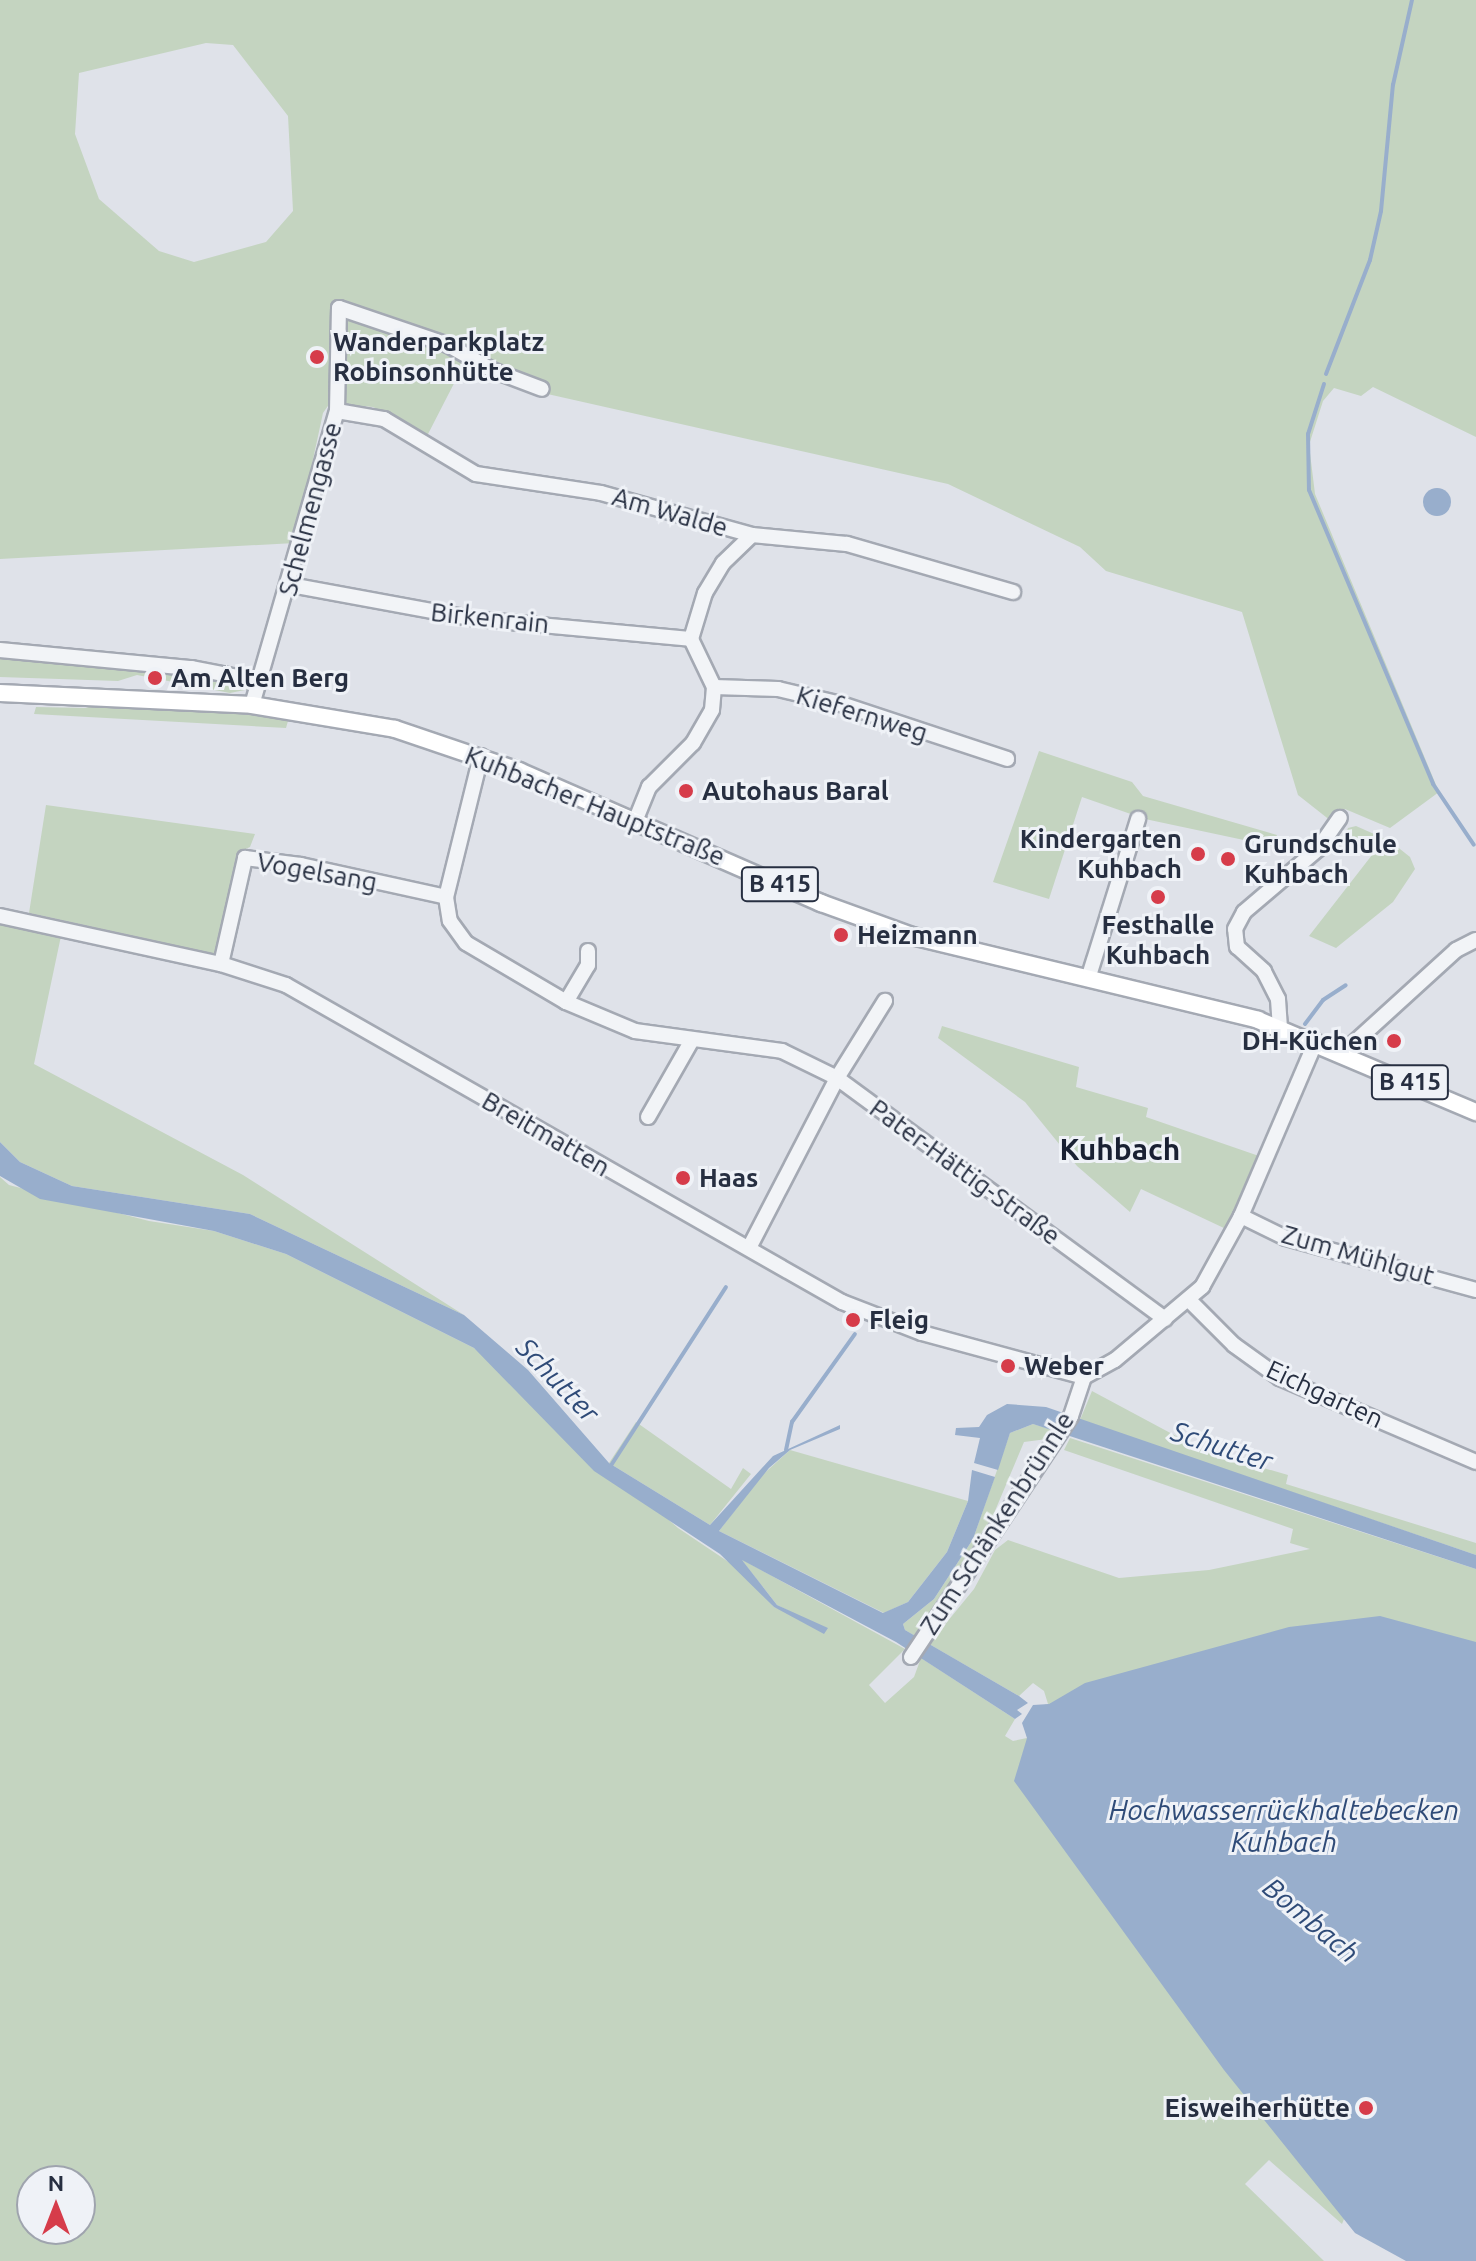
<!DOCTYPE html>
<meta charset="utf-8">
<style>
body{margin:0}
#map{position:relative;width:1476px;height:2261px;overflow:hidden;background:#dfe2e9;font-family:Ubuntu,sans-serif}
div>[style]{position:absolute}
.green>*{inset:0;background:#c4d4c0}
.water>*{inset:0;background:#98aecc}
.round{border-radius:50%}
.stream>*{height:4px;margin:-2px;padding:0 2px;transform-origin:2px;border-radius:2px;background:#98aecc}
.roads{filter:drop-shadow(2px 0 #a4a9b3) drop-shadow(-2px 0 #a4a9b3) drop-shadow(0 2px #a4a9b3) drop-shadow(0 -2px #a4a9b3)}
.minor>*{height:14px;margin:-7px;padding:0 7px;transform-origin:7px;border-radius:7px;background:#f2f4f7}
.major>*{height:16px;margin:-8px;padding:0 8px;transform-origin:8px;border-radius:8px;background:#fff}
.dots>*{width:22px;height:22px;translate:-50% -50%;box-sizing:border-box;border:4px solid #eff2f7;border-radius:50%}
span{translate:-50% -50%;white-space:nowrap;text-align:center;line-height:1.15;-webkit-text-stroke:6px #eff2f7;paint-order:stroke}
.shield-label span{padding:2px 6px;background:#eff2f7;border:2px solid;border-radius:6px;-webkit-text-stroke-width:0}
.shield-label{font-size:24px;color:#272f41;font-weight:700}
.poi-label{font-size:26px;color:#272f41;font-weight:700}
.left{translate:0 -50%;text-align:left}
.right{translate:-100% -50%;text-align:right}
.street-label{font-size:26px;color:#272f41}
.water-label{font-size:28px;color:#2f4b78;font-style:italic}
.quarter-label{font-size:30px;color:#192032;font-weight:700}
.north{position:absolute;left:16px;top:2165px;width:80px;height:80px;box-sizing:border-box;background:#eff2f7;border:2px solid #9fa4ae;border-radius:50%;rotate:0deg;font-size:22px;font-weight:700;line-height:32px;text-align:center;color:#272f41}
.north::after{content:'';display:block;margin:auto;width:28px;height:36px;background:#d63c4a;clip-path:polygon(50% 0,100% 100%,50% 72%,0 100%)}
</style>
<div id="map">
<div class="green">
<i style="clip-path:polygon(evenodd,0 0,1476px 0,1476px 437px,1373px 387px,1361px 396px,1334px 388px,1323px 401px,1309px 445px,1315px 494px,1439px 792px,1390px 828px,1345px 809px,1331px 821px,1298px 795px,1242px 612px,1106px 571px,1080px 547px,948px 484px,543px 393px,465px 362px,427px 436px,373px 407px,330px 403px,323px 413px,295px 543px,0 559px,0 0,206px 43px,233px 45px,288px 116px,293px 211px,266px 242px,194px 262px,159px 251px,99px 199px,75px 134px,79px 73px,206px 43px)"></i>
<i style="clip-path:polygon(0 656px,239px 683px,250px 689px,230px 693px,137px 675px,118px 681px,0 677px)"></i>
<i style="clip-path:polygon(104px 701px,264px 716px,288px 721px,286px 728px,34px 714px,36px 707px,86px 708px)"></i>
<i style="clip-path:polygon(1039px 751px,1132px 782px,1143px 796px,1277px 835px,1272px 846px,1145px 819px,1082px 797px,1049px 899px,993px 882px)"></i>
<i style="clip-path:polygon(46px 805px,255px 834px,250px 847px,237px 853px,216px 954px,29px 913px)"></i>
<i style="clip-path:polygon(1356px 826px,1390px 841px,1410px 857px,1415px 869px,1393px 902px,1336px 948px,1309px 936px,1372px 855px,1345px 836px,1348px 828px)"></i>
<i style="clip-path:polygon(0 923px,61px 936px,34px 1064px,243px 1175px,464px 1315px,250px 1214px,72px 1186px,20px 1162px,0 1142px)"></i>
<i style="clip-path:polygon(942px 1026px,1079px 1067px,1076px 1087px,1148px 1108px,1146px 1117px,1259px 1156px,1226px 1229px,1141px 1189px,1130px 1212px,1077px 1166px,1025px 1102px,938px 1038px)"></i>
<i style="clip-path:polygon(evenodd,0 1177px,9px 1185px,149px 1221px,214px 1231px,286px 1254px,474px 1348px,678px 1528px,739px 1569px,774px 1607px,821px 1627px,777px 1605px,741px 1559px,905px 1649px,869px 1685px,885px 1703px,914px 1677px,921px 1658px,1015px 1719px,1005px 1736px,1013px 1741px,1027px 1738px,1025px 1724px,1035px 1707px,1048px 1704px,1044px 1691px,1033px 1683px,1019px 1696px,929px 1644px,974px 1589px,995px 1550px,1008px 1540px,1119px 1578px,1209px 1570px,1310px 1549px,1290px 1543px,1293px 1529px,1064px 1450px,1070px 1438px,1476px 1569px,1476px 1663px,1374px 2144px,1342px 2224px,1269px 2160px,1245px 2184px,1324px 2261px,0 2261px,0 1177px,32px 2181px,80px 2181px,80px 2229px,32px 2229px,32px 2181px)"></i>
<i style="clip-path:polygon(1092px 1391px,1204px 1451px,1288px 1475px,1286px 1484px,1476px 1543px,1476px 1555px,1080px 1420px)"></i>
<i style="clip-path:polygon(636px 1422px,731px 1489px,743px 1468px,751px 1474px,710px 1525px,609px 1463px)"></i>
<i style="clip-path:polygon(1033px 1424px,1053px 1430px,1047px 1439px,1024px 1442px,992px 1518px,961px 1567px,915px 1636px,905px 1630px,903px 1624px,934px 1599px,973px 1539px,1010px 1433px)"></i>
<i style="clip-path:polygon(790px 1450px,968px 1501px,947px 1552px,908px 1602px,884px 1613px,719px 1531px,760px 1477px)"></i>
</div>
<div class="water">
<i class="round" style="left:1423px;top:488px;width:28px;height:28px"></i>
<i style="clip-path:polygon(0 1142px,20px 1162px,72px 1186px,250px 1214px,464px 1315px,528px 1370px,609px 1463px,710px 1525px,773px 1456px,840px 1425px,840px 1429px,790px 1450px,769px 1468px,719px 1531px,883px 1613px,908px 1602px,947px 1552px,968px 1501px,972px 1470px,995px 1477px,973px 1539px,934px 1599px,903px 1624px,905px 1630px,1019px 1696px,1028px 1703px,1017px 1710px,1022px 1714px,1015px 1719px,896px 1642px,742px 1560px,777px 1605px,828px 1628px,824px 1634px,774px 1607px,720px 1554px,594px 1471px,474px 1348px,286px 1254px,214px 1231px,40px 1199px,0 1176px)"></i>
<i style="clip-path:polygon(1007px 1404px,1046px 1407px,1476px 1555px,1476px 1569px,1033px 1424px,1010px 1433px,998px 1470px,974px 1463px,980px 1438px,955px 1435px,956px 1428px,979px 1427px,987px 1415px)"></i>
<i style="clip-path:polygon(1380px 1616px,1476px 1642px,1476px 2261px,1406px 2261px,1355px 2233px,1224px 2070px,1014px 1781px,1027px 1738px,1022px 1723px,1033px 1705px,1049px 1704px,1085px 1683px,1289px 1627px)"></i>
</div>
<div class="stream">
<i style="left:1326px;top:374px;width:122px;rotate:-68.9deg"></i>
<i style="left:1370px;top:260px;width:50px;rotate:-77.3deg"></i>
<i style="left:1381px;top:211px;width:127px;rotate:-84.6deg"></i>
<i style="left:1393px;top:85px;width:87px;rotate:-77.4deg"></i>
<i style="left:1324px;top:384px;width:52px;rotate:107.7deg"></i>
<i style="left:1308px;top:434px;width:56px;rotate:89deg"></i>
<i style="left:1309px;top:490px;width:319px;rotate:67.1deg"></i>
<i style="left:1433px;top:784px;width:73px;rotate:56.1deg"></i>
<i style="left:1305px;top:1024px;width:30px;rotate:-53deg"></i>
<i style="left:1323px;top:1000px;width:27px;rotate:-33deg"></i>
<i style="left:786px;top:1450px;width:29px;rotate:-78deg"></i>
<i style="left:792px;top:1422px;width:108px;rotate:-54.4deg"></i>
<i style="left:610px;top:1467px;width:214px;rotate:-57.2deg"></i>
</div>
<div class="roads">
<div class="minor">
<i style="left:337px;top:411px;width:48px;rotate:9.7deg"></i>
<i style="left:384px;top:419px;width:107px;rotate:30.9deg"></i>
<i style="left:476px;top:474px;width:126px;rotate:8.6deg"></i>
<i style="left:601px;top:493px;width:157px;rotate:15.5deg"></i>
<i style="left:752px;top:535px;width:95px;rotate:5.4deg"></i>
<i style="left:847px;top:544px;width:173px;rotate:16.1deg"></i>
<i style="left:290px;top:585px;width:189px;rotate:10.4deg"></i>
<i style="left:476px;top:619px;width:216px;rotate:5.3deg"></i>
<i style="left:0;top:650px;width:193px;rotate:5.4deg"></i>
<i style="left:192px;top:668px;width:67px;rotate:11.1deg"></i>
<i style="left:714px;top:687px;width:64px;rotate:1.8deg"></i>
<i style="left:778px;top:689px;width:65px;rotate:13.4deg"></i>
<i style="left:841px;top:704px;width:175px;rotate:18.3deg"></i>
<i style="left:252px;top:705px;width:306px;rotate:-73.9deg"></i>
<i style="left:337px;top:411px;width:103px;rotate:-88.9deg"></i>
<i style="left:339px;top:308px;width:115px;rotate:18.7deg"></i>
<i style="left:448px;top:345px;width:51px;rotate:29.6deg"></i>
<i style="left:492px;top:370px;width:53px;rotate:20.8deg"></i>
<i style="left:481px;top:756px;width:145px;rotate:103.9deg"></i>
<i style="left:446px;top:897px;width:24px;rotate:81deg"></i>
<i style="left:450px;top:921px;width:27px;rotate:54deg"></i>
<i style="left:466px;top:943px;width:116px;rotate:30.5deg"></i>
<i style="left:566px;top:1002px;width:75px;rotate:22.8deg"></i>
<i style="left:635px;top:1031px;width:148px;rotate:7.7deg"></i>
<i style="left:782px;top:1051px;width:61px;rotate:26.1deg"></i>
<i style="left:837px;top:1078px;width:407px;rotate:36.3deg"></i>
<i style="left:636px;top:819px;width:35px;rotate:-68deg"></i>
<i style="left:649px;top:787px;width:62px;rotate:-45deg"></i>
<i style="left:693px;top:743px;width:38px;rotate:-60deg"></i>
<i style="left:712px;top:710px;width:23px;rotate:-85deg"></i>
<i style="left:714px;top:687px;width:53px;rotate:-115.6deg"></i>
<i style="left:691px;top:639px;width:48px;rotate:-73.1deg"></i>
<i style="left:705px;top:593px;width:35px;rotate:-59deg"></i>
<i style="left:723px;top:563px;width:40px;rotate:-44deg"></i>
<i style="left:0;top:916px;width:226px;rotate:12.3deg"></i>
<i style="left:221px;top:964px;width:68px;rotate:17.9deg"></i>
<i style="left:286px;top:985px;width:640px;rotate:29.69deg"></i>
<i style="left:842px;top:1302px;width:86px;rotate:21.2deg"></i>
<i style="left:922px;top:1333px;width:168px;rotate:15.2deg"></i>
<i style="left:221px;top:964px;width:109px;rotate:-77.2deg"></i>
<i style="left:245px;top:858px;width:56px;rotate:7.1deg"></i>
<i style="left:301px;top:865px;width:148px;rotate:12.4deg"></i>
<i style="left:1088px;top:979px;width:168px;rotate:-72.6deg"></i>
<i style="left:566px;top:1002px;width:43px;rotate:-59.3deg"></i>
<i style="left:588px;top:965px;width:14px;rotate:-90deg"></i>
<i style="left:1280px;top:1028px;width:29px;rotate:-94deg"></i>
<i style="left:1278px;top:999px;width:31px;rotate:-117deg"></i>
<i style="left:1264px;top:971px;width:36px;rotate:-138deg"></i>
<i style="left:1237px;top:947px;width:18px;rotate:-96deg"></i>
<i style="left:1235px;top:929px;width:19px;rotate:-62deg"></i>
<i style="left:1244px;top:912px;width:97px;rotate:-40.4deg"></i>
<i style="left:1318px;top:849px;width:38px;rotate:-55deg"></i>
<i style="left:1344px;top:1052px;width:151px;rotate:-42.3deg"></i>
<i style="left:1456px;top:950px;width:22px;rotate:-27deg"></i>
<i style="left:648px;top:1117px;width:89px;rotate:-60.3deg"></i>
<i style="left:1241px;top:1216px;width:50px;rotate:26.1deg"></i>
<i style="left:1286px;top:1238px;width:197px;rotate:15.3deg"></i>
<i style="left:749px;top:1248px;width:191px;rotate:-62.6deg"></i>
<i style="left:837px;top:1078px;width:91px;rotate:-58.1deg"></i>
<i style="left:1190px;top:1301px;width:62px;rotate:45deg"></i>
<i style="left:1234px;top:1345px;width:57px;rotate:35.7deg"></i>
<i style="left:1280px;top:1378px;width:213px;rotate:23.2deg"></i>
<i style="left:1084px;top:1377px;width:35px;rotate:-29deg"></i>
<i style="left:1115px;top:1360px;width:114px;rotate:-40deg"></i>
<i style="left:1202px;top:1287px;width:81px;rotate:-61.2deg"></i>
<i style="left:1241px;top:1216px;width:190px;rotate:-66.8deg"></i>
<i style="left:911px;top:1657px;width:289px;rotate:-56.4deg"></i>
<i style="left:1071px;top:1416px;width:41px;rotate:-71.6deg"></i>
</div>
<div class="major">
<i style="left:0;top:693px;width:252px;rotate:2.7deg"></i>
<i style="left:252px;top:705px;width:145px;rotate:9.5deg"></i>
<i style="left:395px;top:729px;width:131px;rotate:18.7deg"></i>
<i style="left:519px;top:771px;width:330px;rotate:23.6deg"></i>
<i style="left:821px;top:903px;width:97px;rotate:19.9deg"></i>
<i style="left:912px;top:936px;width:356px;rotate:13.6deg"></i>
<i style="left:1258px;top:1020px;width:237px;rotate:22.9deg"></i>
</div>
</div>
<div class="dots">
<i style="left:317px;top:357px;background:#d63c4a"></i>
<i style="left:155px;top:678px;background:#d63c4a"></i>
<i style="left:686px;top:791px;background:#d63c4a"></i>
<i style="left:1198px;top:854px;background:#d63c4a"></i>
<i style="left:1228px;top:859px;background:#d63c4a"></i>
<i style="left:1158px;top:897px;background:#d63c4a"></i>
<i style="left:841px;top:935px;background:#d63c4a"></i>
<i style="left:1394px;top:1041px;background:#d63c4a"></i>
<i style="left:683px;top:1178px;background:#d63c4a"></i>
<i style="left:853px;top:1320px;background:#d63c4a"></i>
<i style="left:1008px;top:1366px;background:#d63c4a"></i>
<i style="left:1366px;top:2108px;background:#d63c4a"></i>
</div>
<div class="shield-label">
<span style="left:780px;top:884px">B 415</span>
<span style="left:1410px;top:1082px">B 415</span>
</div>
<div class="poi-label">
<span class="left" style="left:333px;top:357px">Wanderparkplatz<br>Robinsonhütte</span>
<span class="left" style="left:171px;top:678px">Am Alten Berg</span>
<span class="left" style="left:702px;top:791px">Autohaus Baral</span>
<span class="right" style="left:1182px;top:854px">Kindergarten<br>Kuhbach</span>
<span class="left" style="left:1244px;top:859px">Grundschule<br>Kuhbach</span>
<span style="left:1158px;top:940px">Festhalle<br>Kuhbach</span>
<span class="left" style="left:857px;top:935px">Heizmann</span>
<span class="right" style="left:1378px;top:1041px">DH-Küchen</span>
<span class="left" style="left:699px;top:1178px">Haas</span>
<span class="left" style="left:869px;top:1320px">Fleig</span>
<span class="left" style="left:1024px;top:1366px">Weber</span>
<span class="right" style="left:1350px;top:2108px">Eisweiherhütte</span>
</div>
<div class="street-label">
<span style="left:310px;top:509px;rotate:-75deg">Schelmengasse</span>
<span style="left:670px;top:512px;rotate:16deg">Am Walde</span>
<span style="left:490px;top:618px;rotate:6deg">Birkenrain</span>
<span style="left:862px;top:714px;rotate:17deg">Kiefernweg</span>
<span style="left:595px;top:806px;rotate:22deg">Kuhbacher Hauptstraße</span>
<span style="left:317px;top:872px;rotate:10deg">Vogelsang</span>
<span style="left:546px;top:1134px;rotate:30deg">Breitmatten</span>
<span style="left:965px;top:1172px;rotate:36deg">Pater-Hättig-Straße</span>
<span style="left:1358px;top:1255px;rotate:16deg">Zum Mühlgut</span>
<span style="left:1325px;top:1394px;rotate:25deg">Eichgarten</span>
<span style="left:997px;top:1523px;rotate:-57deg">Zum Schänkenbrünnle</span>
</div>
<div class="water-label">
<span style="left:558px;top:1380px;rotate:46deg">Schutter</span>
<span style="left:1222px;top:1446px;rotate:18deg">Schutter</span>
<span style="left:1284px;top:1826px">Hochwasserrückhaltebecken<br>Kuhbach</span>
<span style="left:1311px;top:1920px;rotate:40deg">Bombach</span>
</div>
<div class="quarter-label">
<span style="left:1120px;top:1149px">Kuhbach</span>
</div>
<div class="north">N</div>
</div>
